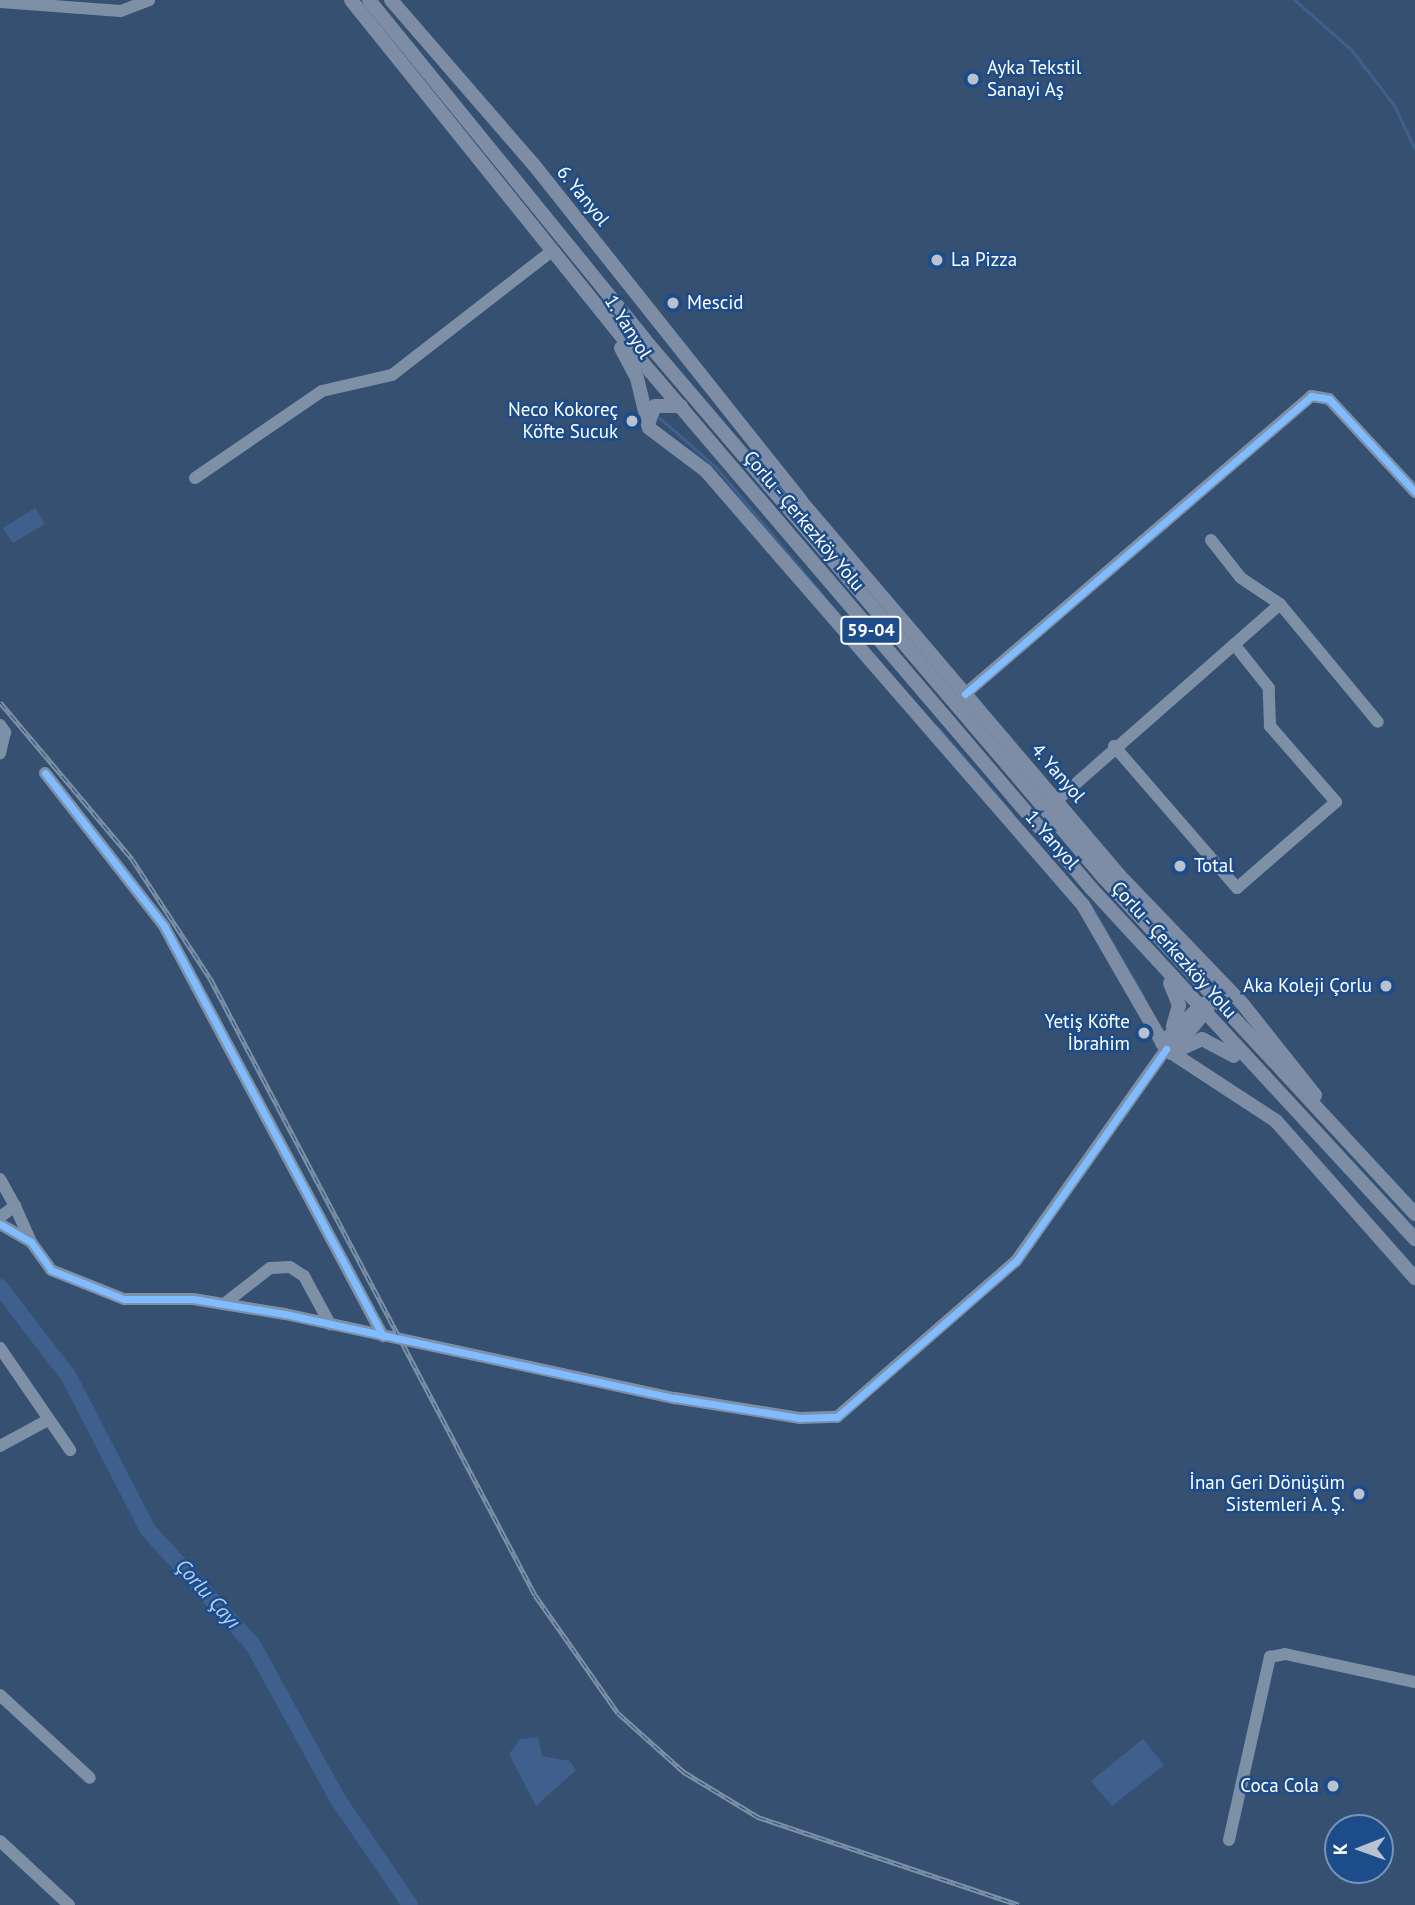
<!DOCTYPE html>
<meta charset="utf-8">
<style>
body{margin:0}
#map{position:relative;width:1415px;height:1905px;overflow:hidden;background:#365072;font-family:"PT Sans",sans-serif}
div>[style]{position:absolute}
.water>*{inset:0;background:#3f608d}
.stream>*{height:2.5px;margin:-1.25px;padding:0 1.25px;transform-origin:1.25px;border-radius:1.25px;background:#3f608d}
.river>*{height:16px;margin:-8px;padding:0 8px;transform-origin:8px;border-radius:8px;background:#3f608d}
.minor>*{height:12px;margin:-6px;padding:0 6px;transform-origin:6px;border-radius:6px;background:#7d90a6}
.major>*{height:14px;margin:-7px;padding:0 7px;transform-origin:7px;border-radius:7px;background:#7c8da5}
.rail>*{height:5px;margin-top:-2.5px;transform-origin:0;background:repeating-linear-gradient(90deg,#1d4c8a 0 8px,#7d90a5 0 16px);box-sizing:border-box;border-block:2px solid #7d90a5}
.cycleway>*{height:7px;margin:-3.5px;padding:0 3.5px;transform-origin:3.5px;border-radius:3.5px;background:#80bcff}
.dots>*{width:19px;height:19px;translate:-50% -50%;box-sizing:border-box;border:4px solid #1d4c8a;border-radius:50%}
span{translate:-50% -50%;white-space:nowrap;text-align:center;line-height:1.15;-webkit-text-stroke:5px #1d4c8a;paint-order:stroke}
.shield-label span{padding:2px 5px;background:#1d4c8a;border:2px solid;border-radius:5px;-webkit-text-stroke-width:0}
.shield-label{font-size:18px;color:#fff;font-weight:700}
.poi-label{font-size:19px;color:#fff}
.left{translate:0 -50%;text-align:left}
.right{translate:-100% -50%;text-align:right}
.street-label{font-size:19px;color:#fff}
.water-label{font-size:21px;color:#b4d0f3;font-style:italic}
.north{position:absolute;left:1324px;top:1814px;width:70px;height:70px;box-sizing:border-box;background:#1d4c8a;border:2px solid #7794b9;border-radius:50%;rotate:269deg;font-size:19px;font-weight:700;line-height:28px;text-align:center;color:#fff}
.north::after{content:'';display:block;margin:auto;width:24px;height:32px;background:#b9c2ce;clip-path:polygon(50% 0,100% 100%,50% 72%,0 100%)}
</style>
<div id="map">
<div class="water">
<i style="clip-path:polygon(35px 508px,45px 524px,13px 543px,3px 528px)"></i>
<i style="clip-path:polygon(538px 1737px,542px 1756px,570px 1761px,576px 1770px,536px 1806px,509px 1754px,520px 1739px)"></i>
<i style="clip-path:polygon(1143px 1739px,1164px 1765px,1112px 1806px,1091px 1781px)"></i>
</div>
<div class="stream">
<i style="left:1295px;top:0;width:74px;rotate:41.2deg"></i>
<i style="left:1351px;top:49px;width:72px;rotate:52.3deg"></i>
<i style="left:1395px;top:106px;width:47px;rotate:65.1deg"></i>
<i style="left:660px;top:418px;width:76px;rotate:41.3deg"></i>
<i style="left:717px;top:468px;width:189px;rotate:50.2deg"></i>
<i style="left:937px;top:726px;width:112px;rotate:49.3deg"></i>
<i style="left:1090px;top:904px;width:108px;rotate:59.9deg"></i>
</div>
<div class="river">
<i style="left:0;top:1287px;width:113px;rotate:52.5deg"></i>
<i style="left:69px;top:1377px;width:172px;rotate:62.7deg"></i>
<i style="left:148px;top:1530px;width:156px;rotate:47.6deg"></i>
<i style="left:253px;top:1645px;width:175px;rotate:61.2deg"></i>
<i style="left:337px;top:1798px;width:130px;rotate:55.7deg"></i>
</div>
<div class="minor">
<i style="left:0;top:2px;width:121px;rotate:4.3deg"></i>
<i style="left:121px;top:11px;width:30px;rotate:-21deg"></i>
<i style="left:195px;top:478px;width:154px;rotate:-34.4deg"></i>
<i style="left:322px;top:391px;width:72px;rotate:-12.9deg"></i>
<i style="left:392px;top:375px;width:202px;rotate:-37.8deg"></i>
<i style="left:1211px;top:540px;width:48px;rotate:51.7deg"></i>
<i style="left:1241px;top:578px;width:47px;rotate:33.7deg"></i>
<i style="left:1280px;top:604px;width:153px;rotate:50.3deg"></i>
<i style="left:965px;top:694px;width:457px;rotate:-40.7deg"></i>
<i style="left:1311px;top:396px;width:18px;rotate:9deg"></i>
<i style="left:1329px;top:399px;width:127px;rotate:47.2deg"></i>
<i style="left:0;top:725px;width:9px;rotate:54deg"></i>
<i style="left:5px;top:732px;width:22px;rotate:103deg"></i>
<i style="left:1114px;top:746px;width:188px;rotate:49.1deg"></i>
<i style="left:1237px;top:888px;width:131px;rotate:-41deg"></i>
<i style="left:1336px;top:802px;width:101px;rotate:-131deg"></i>
<i style="left:1270px;top:726px;width:38px;rotate:-92deg"></i>
<i style="left:1269px;top:688px;width:56px;rotate:-128.5deg"></i>
<i style="left:45px;top:773px;width:194px;rotate:52.1deg"></i>
<i style="left:164px;top:926px;width:465px;rotate:61.9deg"></i>
<i style="left:1056px;top:801px;width:298px;rotate:-41.3deg"></i>
<i style="left:0;top:1179px;width:31px;rotate:61deg"></i>
<i style="left:0;top:1217px;width:19px;rotate:-36deg"></i>
<i style="left:15px;top:1206px;width:39px;rotate:66deg"></i>
<i style="left:0;top:1224px;width:36px;rotate:30deg"></i>
<i style="left:31px;top:1242px;width:34px;rotate:54deg"></i>
<i style="left:51px;top:1270px;width:79px;rotate:21.7deg"></i>
<i style="left:124px;top:1299px;width:69px"></i>
<i style="left:193px;top:1299px;width:93px;rotate:9.3deg"></i>
<i style="left:285px;top:1314px;width:399px;rotate:12.2deg"></i>
<i style="left:675px;top:1398px;width:127px;rotate:9.1deg"></i>
<i style="left:800px;top:1418px;width:37px;rotate:-2deg"></i>
<i style="left:837px;top:1417px;width:237px;rotate:-41.1deg"></i>
<i style="left:1016px;top:1261px;width:260px;rotate:-54.7deg"></i>
<i style="left:224px;top:1304px;width:58px;rotate:-38deg"></i>
<i style="left:270px;top:1268px;width:20px;rotate:-3deg"></i>
<i style="left:290px;top:1267px;width:17px;rotate:33deg"></i>
<i style="left:304px;top:1276px;width:55px;rotate:61.6deg"></i>
<i style="left:0;top:1348px;width:124px;rotate:55.5deg"></i>
<i style="left:0;top:1446px;width:55px;rotate:-28.4deg"></i>
<i style="left:0;top:1695px;width:122px;rotate:42.7deg"></i>
<i style="left:1229px;top:1840px;width:188px;rotate:-77.4deg"></i>
<i style="left:1270px;top:1657px;width:15px;rotate:-11deg"></i>
<i style="left:1285px;top:1654px;width:133px;rotate:12.2deg"></i>
<i style="left:0;top:1841px;width:94px;rotate:42.8deg"></i>
</div>
<div class="major">
<i style="left:351px;top:0;width:449px;rotate:51.2deg"></i>
<i style="left:632px;top:350px;width:707px;rotate:49.53deg"></i>
<i style="left:1091px;top:888px;width:478px;rotate:47.3deg"></i>
<i style="left:369px;top:0;width:438px;rotate:50.9deg"></i>
<i style="left:645px;top:340px;width:707px;rotate:49.53deg"></i>
<i style="left:1104px;top:878px;width:458px;rotate:47.2deg"></i>
<i style="left:391px;top:0;width:218px;rotate:49.1deg"></i>
<i style="left:534px;top:165px;width:428px;rotate:51.5deg"></i>
<i style="left:800px;top:500px;width:494px;rotate:49.6deg"></i>
<i style="left:1120px;top:876px;width:175px;rotate:46.2deg"></i>
<i style="left:1241px;top:1002px;width:119px;rotate:51.5deg"></i>
<i style="left:621px;top:348px;width:34px;rotate:62deg"></i>
<i style="left:637px;top:378px;width:51px;rotate:76.5deg"></i>
<i style="left:649px;top:428px;width:71px;rotate:37deg"></i>
<i style="left:706px;top:471px;width:575px;rotate:49.02deg"></i>
<i style="left:1083px;top:905px;width:166px;rotate:60deg"></i>
<i style="left:1166px;top:1049px;width:131px;rotate:33.2deg"></i>
<i style="left:1276px;top:1121px;width:210px;rotate:48.5deg"></i>
<i style="left:648px;top:424px;width:19px;rotate:-69deg"></i>
<i style="left:655px;top:406px;width:26px"></i>
<i style="left:1170px;top:983px;width:24px;rotate:68deg"></i>
<i style="left:1179px;top:1005px;width:22px;rotate:106deg"></i>
<i style="left:1162px;top:1043px;width:57px;rotate:-43.6deg"></i>
<i style="left:1176px;top:1047px;width:50px;rotate:-50.6deg"></i>
<i style="left:1171px;top:1053px;width:34px;rotate:-24deg"></i>
<i style="left:1202px;top:1039px;width:36px;rotate:28deg"></i>
</div>
<div class="rail">
<i style="left:0;top:702px;width:205px;rotate:49.9deg"></i>
<i style="left:132px;top:859px;width:142px;rotate:56.8deg"></i>
<i style="left:210px;top:978px;width:697px;rotate:62.22deg"></i>
<i style="left:535px;top:1595px;width:144px;rotate:54.9deg"></i>
<i style="left:618px;top:1713px;width:89px;rotate:41.8deg"></i>
<i style="left:684px;top:1772px;width:87px;rotate:31.3deg"></i>
<i style="left:758px;top:1817px;width:275px;rotate:18.6deg"></i>
</div>
<div class="cycleway">
<i style="left:965px;top:694px;width:457px;rotate:-40.7deg"></i>
<i style="left:1311px;top:396px;width:18px;rotate:9deg"></i>
<i style="left:1329px;top:399px;width:127px;rotate:47.2deg"></i>
<i style="left:45px;top:773px;width:194px;rotate:52.1deg"></i>
<i style="left:164px;top:926px;width:465px;rotate:61.9deg"></i>
<i style="left:0;top:1224px;width:36px;rotate:30deg"></i>
<i style="left:31px;top:1242px;width:34px;rotate:54deg"></i>
<i style="left:51px;top:1270px;width:79px;rotate:21.7deg"></i>
<i style="left:124px;top:1299px;width:69px"></i>
<i style="left:193px;top:1299px;width:93px;rotate:9.3deg"></i>
<i style="left:285px;top:1314px;width:399px;rotate:12.2deg"></i>
<i style="left:675px;top:1398px;width:127px;rotate:9.1deg"></i>
<i style="left:800px;top:1418px;width:37px;rotate:-2deg"></i>
<i style="left:837px;top:1417px;width:237px;rotate:-41.1deg"></i>
<i style="left:1016px;top:1261px;width:260px;rotate:-54.7deg"></i>
</div>
<div class="dots">
<i style="left:973px;top:79px;background:#b9c2ce"></i>
<i style="left:937px;top:260px;background:#b9c2ce"></i>
<i style="left:673px;top:303px;background:#b9c2ce"></i>
<i style="left:632px;top:421px;background:#b9c2ce"></i>
<i style="left:1180px;top:866px;background:#b9c2ce"></i>
<i style="left:1386px;top:986px;background:#b9c2ce"></i>
<i style="left:1144px;top:1033px;background:#b9c2ce"></i>
<i style="left:1359px;top:1494px;background:#b9c2ce"></i>
<i style="left:1333px;top:1786px;background:#b9c2ce"></i>
</div>
<div class="shield-label">
<span style="left:871px;top:630px">59-04</span>
</div>
<div class="poi-label">
<span class="left" style="left:987px;top:79px">Ayka Tekstil<br>Sanayi Aş</span>
<span class="left" style="left:951px;top:260px">La Pizza</span>
<span class="left" style="left:687px;top:303px">Mescid</span>
<span class="right" style="left:618px;top:421px">Neco Kokoreç<br>Köfte Sucuk</span>
<span class="left" style="left:1194px;top:866px">Total</span>
<span class="right" style="left:1372px;top:986px">Aka Koleji Çorlu</span>
<span class="right" style="left:1130px;top:1033px">Yetiş Köfte<br>İbrahim</span>
<span class="right" style="left:1345px;top:1494px">İnan Geri Dönüşüm<br>Sistemleri A. Ş.</span>
<span class="right" style="left:1319px;top:1786px">Coca Cola</span>
</div>
<div class="street-label">
<span style="left:583px;top:196px;rotate:51deg">6. Yanyol</span>
<span style="left:628px;top:327px;rotate:58deg">1. Yanyol</span>
<span style="left:804px;top:521px;rotate:50deg">Çorlu - Çerkezköy Yolu</span>
<span style="left:1058px;top:773px;rotate:49deg">4. Yanyol</span>
<span style="left:1052px;top:840px;rotate:49deg">1. Yanyol</span>
<span style="left:1174px;top:950px;rotate:48deg">Çorlu - Çerkezköy Yolu</span>
</div>
<div class="water-label">
<span style="left:208px;top:1594px;rotate:48deg">Çorlu Çayı</span>
</div>
<div class="north">K</div>
</div>
